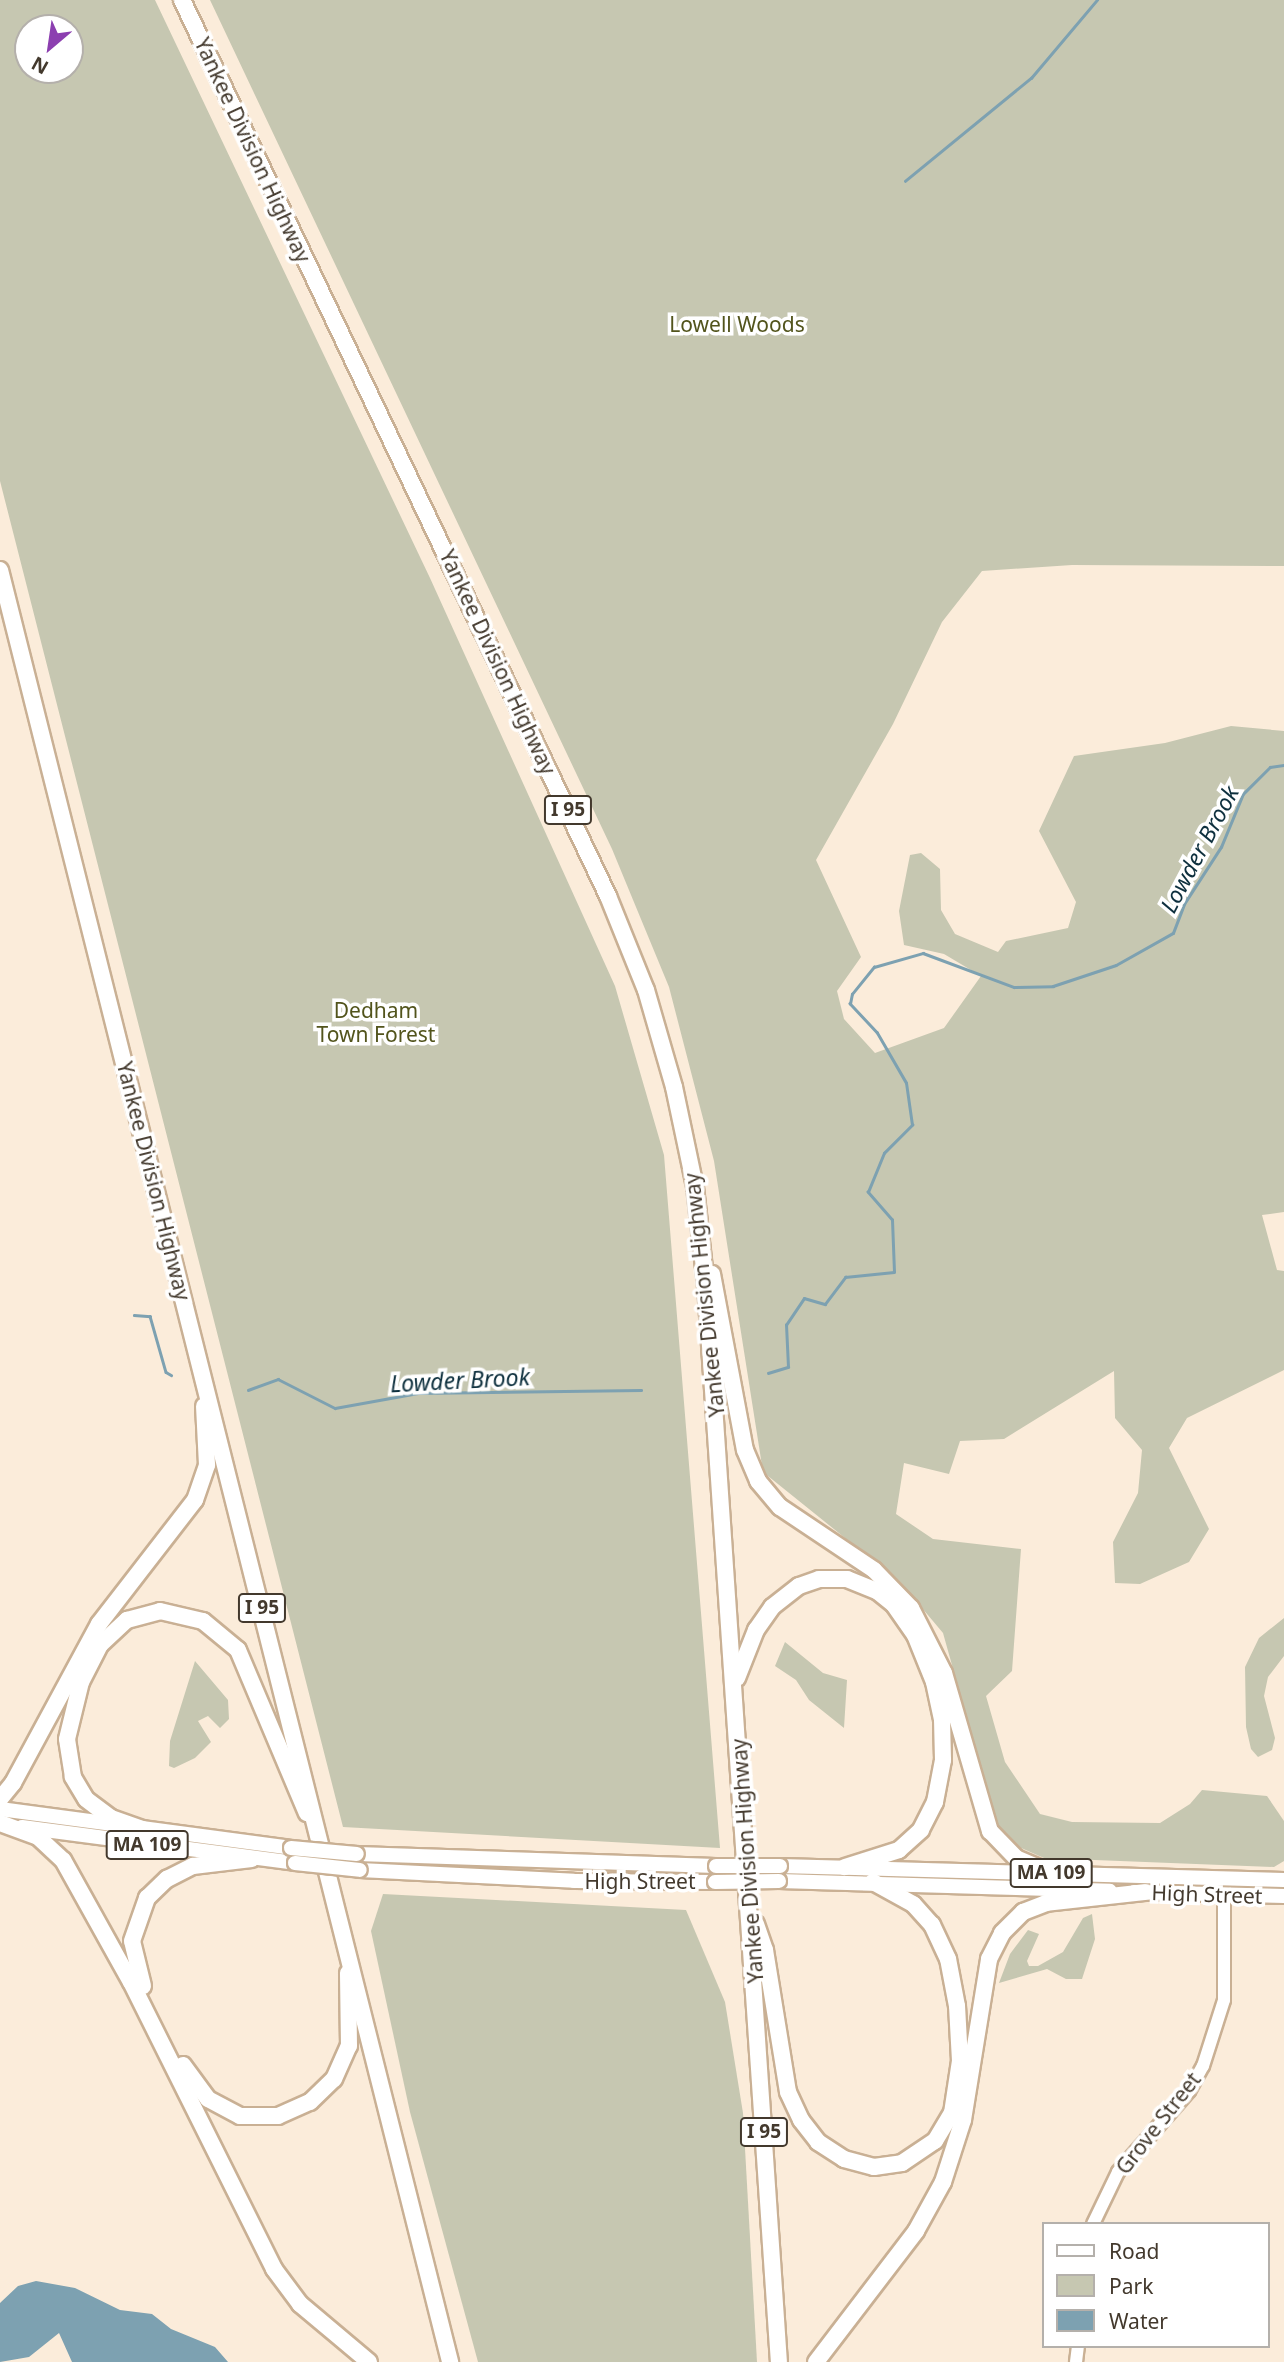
<!DOCTYPE html>
<style>
body{margin:0}
#map{position:relative;width:1284px;height:2362px;overflow:hidden;background:#fbecda;font-family:"Noto Sans",sans-serif}
div>[style]{position:absolute}
.green>*{inset:0;background:#c6c7b1}
.water>*{inset:0;background:#7da1b1}
.stream>*{height:2.5px;margin:-1.25px;padding:0 1.25px;transform-origin:1.25px;border-radius:1.25px;background:#7da1b1}
.roads{filter:drop-shadow(2px 0 #c9b094) drop-shadow(-2px 0 #c9b094) drop-shadow(0 2px #c9b094) drop-shadow(0 -2px #c9b094)}
.secondary>*{height:12px;margin:-6px;padding:0 6px;transform-origin:6px;border-radius:6px;background:#fff}
.primary>*{height:14px;margin:-7px;padding:0 7px;transform-origin:7px;border-radius:7px;background:#fff}
.highway>*{height:16px;margin:-8px;padding:0 8px;transform-origin:8px;border-radius:8px;background:#fff}
.bridges{filter:drop-shadow(2px 0 #c9b094) drop-shadow(-2px 0 #c9b094) drop-shadow(0 2px #c9b094) drop-shadow(0 -2px #c9b094)}
.primary-bridge>*{height:14px;margin:-7px;padding:0 7px;transform-origin:7px;border-radius:7px;background:#fff}
span{translate:-50% -50%;white-space:nowrap;text-align:center;line-height:1.15;-webkit-text-stroke:7px #fff;paint-order:stroke}
.shield-label span{padding:2px 5px;background:#fff;border:2px solid;border-radius:5px;-webkit-text-stroke-width:0}
.shield-label{font-size:19px;color:#43392d;font-weight:700}
.street-label{font-size:21px;color:#43392d}
.park-label{font-size:21px;color:#52541c}
.water-label{font-size:23px;color:#0e303e;font-style:italic}
.legend{position:absolute;left:1042px;top:2222px;width:228px;height:126px;box-sizing:border-box;background:#fff;border:2px solid #b4b0ab;margin:0;padding:9px 12px;list-style:none;font-size:21px;color:#43392d}
.legend li{display:flex;align-items:center;gap:14px;height:35px}
.legend b{width:35px;border:2px solid #b4b0ab}
.north{position:absolute;left:14px;top:14px;width:70px;height:70px;box-sizing:border-box;background:#fff;border:2px solid #b4b0ab;border-radius:50%;rotate:209deg;font-size:19px;font-weight:700;line-height:28px;text-align:center;color:#43392d}
.north::after{content:'';display:block;margin:auto;width:24px;height:32px;background:#8c3fb0;clip-path:polygon(50% 0,100% 100%,50% 72%,0 100%)}
</style>
<div id="map">
<div class="green">
<i style="clip-path:polygon(evenodd,0 0,155px 0,430px 578px,615px 986px,664px 1155px,720px 1848px,343px 1827px,0 481px,0 0,28px 28px,70px 28px,70px 70px,28px 70px,28px 28px)"></i>
<i style="clip-path:polygon(210px 0,1284px 0,1284px 566px,1072px 565px,982px 571px,942px 622px,893px 724px,816px 860px,861px 957px,837px 991px,844px 1019px,875px 1053px,944px 1028px,981px 976px,944px 954px,904px 945px,899px 911px,910px 855px,921px 853px,940px 869px,941px 910px,955px 934px,998px 952px,1006px 941px,1068px 928px,1076px 902px,1039px 831px,1074px 756px,1165px 743px,1231px 726px,1284px 731px,1284px 1212px,1262px 1215px,1277px 1270px,1284px 1271px,1284px 1370px,1187px 1418px,1169px 1448px,1209px 1529px,1189px 1562px,1140px 1584px,1115px 1583px,1113px 1542px,1138px 1493px,1142px 1450px,1115px 1418px,1114px 1371px,1004px 1439px,960px 1441px,949px 1474px,904px 1463px,896px 1514px,933px 1539px,1021px 1549px,1012px 1671px,986px 1696px,1005px 1762px,1040px 1814px,1072px 1822px,1160px 1823px,1190px 1804px,1202px 1790px,1267px 1796px,1284px 1821px,1284px 1861px,1274px 1867px,1044px 1858px,1014px 1845px,996px 1822px,943px 1633px,901px 1583px,763px 1472px,714px 1161px,669px 987px,612px 849px)"></i>
<i style="clip-path:polygon(1284px 1618px,1284px 1656px,1268px 1677px,1264px 1696px,1275px 1738px,1272px 1750px,1258px 1757px,1251px 1749px,1246px 1727px,1245px 1667px,1259px 1638px)"></i>
<i style="clip-path:polygon(785px 1642px,823px 1673px,847px 1680px,844px 1728px,809px 1700px,796px 1680px,775px 1666px)"></i>
<i style="clip-path:polygon(195px 1661px,228px 1700px,229px 1719px,220px 1728px,208px 1716px,198px 1721px,211px 1742px,195px 1758px,174px 1768px,169px 1766px,170px 1741px)"></i>
<i style="clip-path:polygon(383px 1894px,686px 1910px,725px 2002px,743px 2113px,757px 2362px,478px 2362px,410px 2112px,371px 1931px)"></i>
<i style="clip-path:polygon(1092px 1914px,1095px 1939px,1082px 1979px,1066px 1979px,1047px 1969px,999px 1983px,1010px 1954px,1028px 1930px,1039px 1934px,1027px 1961px,1029px 1966px,1038px 1966px,1063px 1952px,1083px 1918px)"></i>
</div>
<div class="water">
<i style="clip-path:polygon(36px 2281px,75px 2288px,120px 2310px,152px 2314px,171px 2329px,215px 2347px,228px 2362px,72px 2362px,59px 2333px,29px 2357px,0 2362px,0 2303px,18px 2286px)"></i>
</div>
<div class="stream">
<i style="left:905px;top:181px;width:163px;rotate:-39.3deg"></i>
<i style="left:1031px;top:78px;width:102px;rotate:-49.8deg"></i>
<i style="left:134px;top:1315px;width:16px;rotate:4deg"></i>
<i style="left:150px;top:1316px;width:58px;rotate:74.1deg"></i>
<i style="left:166px;top:1372px;width:6px;rotate:31deg"></i>
<i style="left:768px;top:1373px;width:21px;rotate:-17deg"></i>
<i style="left:788px;top:1367px;width:42px;rotate:-92.7deg"></i>
<i style="left:786px;top:1325px;width:32px;rotate:-56deg"></i>
<i style="left:804px;top:1298px;width:22px;rotate:16deg"></i>
<i style="left:825px;top:1304px;width:34px;rotate:-53deg"></i>
<i style="left:845px;top:1277px;width:49px;rotate:-5.8deg"></i>
<i style="left:894px;top:1272px;width:52px;rotate:-92.2deg"></i>
<i style="left:892px;top:1220px;width:37px;rotate:-131deg"></i>
<i style="left:868px;top:1192px;width:42px;rotate:-67.7deg"></i>
<i style="left:884px;top:1153px;width:40px;rotate:-45deg"></i>
<i style="left:912px;top:1125px;width:42px;rotate:-98.1deg"></i>
<i style="left:906px;top:1083px;width:58px;rotate:-120.1deg"></i>
<i style="left:877px;top:1033px;width:40px;rotate:-133deg"></i>
<i style="left:850px;top:1004px;width:10px;rotate:-79deg"></i>
<i style="left:852px;top:994px;width:35px;rotate:-51deg"></i>
<i style="left:874px;top:967px;width:51px;rotate:-15.9deg"></i>
<i style="left:923px;top:953px;width:97px;rotate:20.5deg"></i>
<i style="left:1014px;top:987px;width:39px;rotate:-1deg"></i>
<i style="left:1053px;top:986px;width:66px;rotate:-18.4deg"></i>
<i style="left:1116px;top:965px;width:65px;rotate:-29.3deg"></i>
<i style="left:1173px;top:933px;width:31px;rotate:-69deg"></i>
<i style="left:1184px;top:904px;width:68px;rotate:-57deg"></i>
<i style="left:1221px;top:847px;width:57px;rotate:-67.5deg"></i>
<i style="left:1243px;top:794px;width:38px;rotate:-45deg"></i>
<i style="left:1270px;top:767px;width:14px;rotate:-8deg"></i>
<i style="left:248px;top:1390px;width:32px;rotate:-20deg"></i>
<i style="left:278px;top:1379px;width:64px;rotate:27deg"></i>
<i style="left:335px;top:1408px;width:84px;rotate:-10.2deg"></i>
<i style="left:418px;top:1393px;width:223px;rotate:-0.8deg"></i>
</div>
<div class="roads">
<div class="secondary">
<i style="left:1093px;top:2224px;width:58px;rotate:-64.3deg"></i>
<i style="left:1118px;top:2172px;width:108px;rotate:-48.8deg"></i>
<i style="left:1189px;top:2091px;width:29px;rotate:-61deg"></i>
<i style="left:1203px;top:2066px;width:69px;rotate:-72.3deg"></i>
<i style="left:1224px;top:2000px;width:105px;rotate:-90deg"></i>
<i style="left:1076px;top:2362px;width:16px;rotate:-83deg"></i>
</div>
<div class="primary">
<i style="left:0;top:1809px;width:294px;rotate:7.6deg"></i>
<i style="left:22px;top:1827px;width:275px;rotate:7.5deg"></i>
<i style="left:357px;top:1854px;width:359px;rotate:1.9deg"></i>
<i style="left:780px;top:1866px;width:504px;rotate:1.59deg"></i>
<i style="left:360px;top:1870px;width:214px;rotate:2.9deg"></i>
<i style="left:574px;top:1881px;width:141px;rotate:0.4deg"></i>
<i style="left:779px;top:1881px;width:331px;rotate:1.7deg"></i>
<i style="left:1134px;top:1892px;width:150px;rotate:1.5deg"></i>
</div>
<div class="highway">
<i style="left:182px;top:0;width:992px;rotate:64.57deg"></i>
<i style="left:608px;top:896px;width:101px;rotate:68deg"></i>
<i style="left:646px;top:990px;width:101px;rotate:73.9deg"></i>
<i style="left:674px;top:1087px;width:102px;rotate:78.1deg"></i>
<i style="left:695px;top:1187px;width:101px;rotate:83.7deg"></i>
<i style="left:706px;top:1287px;width:1077px;rotate:86.12deg"></i>
<i style="left:0;top:570px;width:1848px;rotate:75.9deg"></i>
<i style="left:712px;top:1274px;width:179px;rotate:79.4deg"></i>
<i style="left:745px;top:1450px;width:34px;rotate:67deg"></i>
<i style="left:758px;top:1481px;width:34px;rotate:50deg"></i>
<i style="left:780px;top:1507px;width:113px;rotate:33.8deg"></i>
<i style="left:874px;top:1570px;width:53px;rotate:45.8deg"></i>
<i style="left:911px;top:1608px;width:73px;rotate:63.1deg"></i>
<i style="left:944px;top:1673px;width:165px;rotate:73.8deg"></i>
<i style="left:990px;top:1831px;width:37px;rotate:46deg"></i>
<i style="left:1016px;top:1858px;width:36px;rotate:23deg"></i>
<i style="left:737px;top:1678px;width:52px;rotate:-68.4deg"></i>
<i style="left:756px;top:1630px;width:28px;rotate:-55deg"></i>
<i style="left:772px;top:1607px;width:34px;rotate:-38deg"></i>
<i style="left:799px;top:1586px;width:21px;rotate:-19deg"></i>
<i style="left:819px;top:1579px;width:28px"></i>
<i style="left:847px;top:1579px;width:32px;rotate:22deg"></i>
<i style="left:877px;top:1591px;width:22px;rotate:39deg"></i>
<i style="left:894px;top:1605px;width:37px;rotate:55deg"></i>
<i style="left:915px;top:1635px;width:51px;rotate:68deg"></i>
<i style="left:934px;top:1682px;width:38px;rotate:78deg"></i>
<i style="left:942px;top:1719px;width:41px;rotate:88.6deg"></i>
<i style="left:943px;top:1760px;width:43px;rotate:100.8deg"></i>
<i style="left:935px;top:1802px;width:31px;rotate:117deg"></i>
<i style="left:921px;top:1830px;width:30px;rotate:138deg"></i>
<i style="left:899px;top:1850px;width:57px;rotate:162.5deg"></i>
<i style="left:0;top:1799px;width:21px;rotate:-51deg"></i>
<i style="left:13px;top:1783px;width:181px;rotate:-61.6deg"></i>
<i style="left:99px;top:1624px;width:157px;rotate:-52.3deg"></i>
<i style="left:195px;top:1500px;width:37px;rotate:-71deg"></i>
<i style="left:207px;top:1465px;width:59px;rotate:-92.9deg"></i>
<i style="left:0;top:1823px;width:40px;rotate:20.2deg"></i>
<i style="left:38px;top:1837px;width:34px;rotate:43deg"></i>
<i style="left:63px;top:1860px;width:140px;rotate:60.9deg"></i>
<i style="left:131px;top:1982px;width:321px;rotate:63.5deg"></i>
<i style="left:274px;top:2269px;width:44px;rotate:53.4deg"></i>
<i style="left:300px;top:2304px;width:90px;rotate:40deg"></i>
<i style="left:151px;top:1832px;width:42px;rotate:-160.7deg"></i>
<i style="left:111px;top:1818px;width:31px;rotate:-143deg"></i>
<i style="left:86px;top:1799px;width:26px;rotate:-121deg"></i>
<i style="left:73px;top:1777px;width:38px;rotate:-99deg"></i>
<i style="left:67px;top:1739px;width:59px;rotate:-76.2deg"></i>
<i style="left:81px;top:1682px;width:42px;rotate:-62.8deg"></i>
<i style="left:100px;top:1645px;width:37px;rotate:-43deg"></i>
<i style="left:127px;top:1620px;width:34px;rotate:-15deg"></i>
<i style="left:160px;top:1611px;width:44px;rotate:13.1deg"></i>
<i style="left:203px;top:1621px;width:45px;rotate:39.6deg"></i>
<i style="left:238px;top:1650px;width:177px;rotate:67.1deg"></i>
<i style="left:756px;top:1924px;width:28px;rotate:71deg"></i>
<i style="left:765px;top:1950px;width:144px;rotate:80.8deg"></i>
<i style="left:788px;top:2092px;width:31px;rotate:65deg"></i>
<i style="left:801px;top:2120px;width:28px;rotate:52deg"></i>
<i style="left:818px;top:2142px;width:31px;rotate:33deg"></i>
<i style="left:844px;top:2159px;width:31px;rotate:15deg"></i>
<i style="left:874px;top:2167px;width:28px;rotate:-8deg"></i>
<i style="left:902px;top:2163px;width:40px;rotate:-34deg"></i>
<i style="left:935px;top:2141px;width:33px;rotate:-59deg"></i>
<i style="left:952px;top:2113px;width:53px;rotate:-81.3deg"></i>
<i style="left:960px;top:2061px;width:55px;rotate:-93.1deg"></i>
<i style="left:957px;top:2006px;width:48px;rotate:-100.8deg"></i>
<i style="left:948px;top:1959px;width:38px;rotate:-115deg"></i>
<i style="left:932px;top:1925px;width:28px;rotate:-132deg"></i>
<i style="left:913px;top:1904px;width:46px;rotate:-151.2deg"></i>
<i style="left:143px;top:1986px;width:46px;rotate:-103.7deg"></i>
<i style="left:132px;top:1941px;width:46px;rotate:-70.8deg"></i>
<i style="left:147px;top:1898px;width:28px;rotate:-44deg"></i>
<i style="left:167px;top:1879px;width:29px;rotate:-27deg"></i>
<i style="left:193px;top:1866px;width:59px;rotate:-6.8deg"></i>
<i style="left:183px;top:2065px;width:42px;rotate:53.7deg"></i>
<i style="left:208px;top:2099px;width:36px;rotate:28deg"></i>
<i style="left:240px;top:2116px;width:38px"></i>
<i style="left:278px;top:2116px;width:35px;rotate:-24deg"></i>
<i style="left:310px;top:2102px;width:33px;rotate:-44deg"></i>
<i style="left:334px;top:2079px;width:36px;rotate:-66deg"></i>
<i style="left:349px;top:2046px;width:73px;rotate:-90.8deg"></i>
<i style="left:816px;top:2362px;width:165px;rotate:-52.6deg"></i>
<i style="left:916px;top:2231px;width:56px;rotate:-61.1deg"></i>
<i style="left:943px;top:2182px;width:65px;rotate:-72.1deg"></i>
<i style="left:963px;top:2120px;width:163px;rotate:-80.8deg"></i>
<i style="left:989px;top:1959px;width:29px;rotate:-63deg"></i>
<i style="left:1002px;top:1933px;width:30px;rotate:-45deg"></i>
<i style="left:1023px;top:1912px;width:25px;rotate:-21deg"></i>
<i style="left:1046px;top:1903px;width:100px;rotate:-6.3deg"></i>
</div>
</div>
<div class="bridges">
<div class="primary-bridge">
<i style="left:291px;top:1848px;width:66px;rotate:5.2deg"></i>
<i style="left:295px;top:1863px;width:65px;rotate:6.1deg"></i>
<i style="left:716px;top:1866px;width:64px"></i>
<i style="left:715px;top:1882px;width:64px;rotate:-0.9deg"></i>
</div>
</div>
<div class="shield-label">
<span style="left:568px;top:810px">I 95</span>
<span style="left:262px;top:1608px">I 95</span>
<span style="left:147px;top:1845px">MA 109</span>
<span style="left:1051px;top:1873px">MA 109</span>
<span style="left:764px;top:2132px">I 95</span>
</div>
<div class="street-label">
<span style="left:253px;top:150px;rotate:65deg">Yankee Division Highway</span>
<span style="left:498px;top:662px;rotate:65deg">Yankee Division Highway</span>
<span style="left:154px;top:1181px;rotate:76deg">Yankee Division Highway</span>
<span style="left:704px;top:1295px;rotate:-96deg">Yankee Division Highway</span>
<span style="left:747px;top:1861px;rotate:-94deg">Yankee Division Highway</span>
<span style="left:640px;top:1881px">High Street</span>
<span style="left:1207px;top:1894px;rotate:2deg">High Street</span>
<span style="left:1158px;top:2123px;rotate:-52deg">Grove Street</span>
</div>
<div class="park-label">
<span style="left:737px;top:324px">Lowell Woods</span>
<span style="left:376px;top:1022px">Dedham<br>Town Forest</span>
</div>
<div class="water-label">
<span style="left:1199px;top:849px;rotate:-62deg">Lowder Brook</span>
<span style="left:460px;top:1380px;rotate:-3deg">Lowder Brook</span>
</div>
<ul class="legend">
<li><b style="height:9px;background:#fff"></b>Road</li>
<li><b style="height:19px;background:#c6c7b1"></b>Park</li>
<li><b style="height:19px;background:#7da1b1"></b>Water</li>
</ul>
<div class="north">N</div>
</div>
